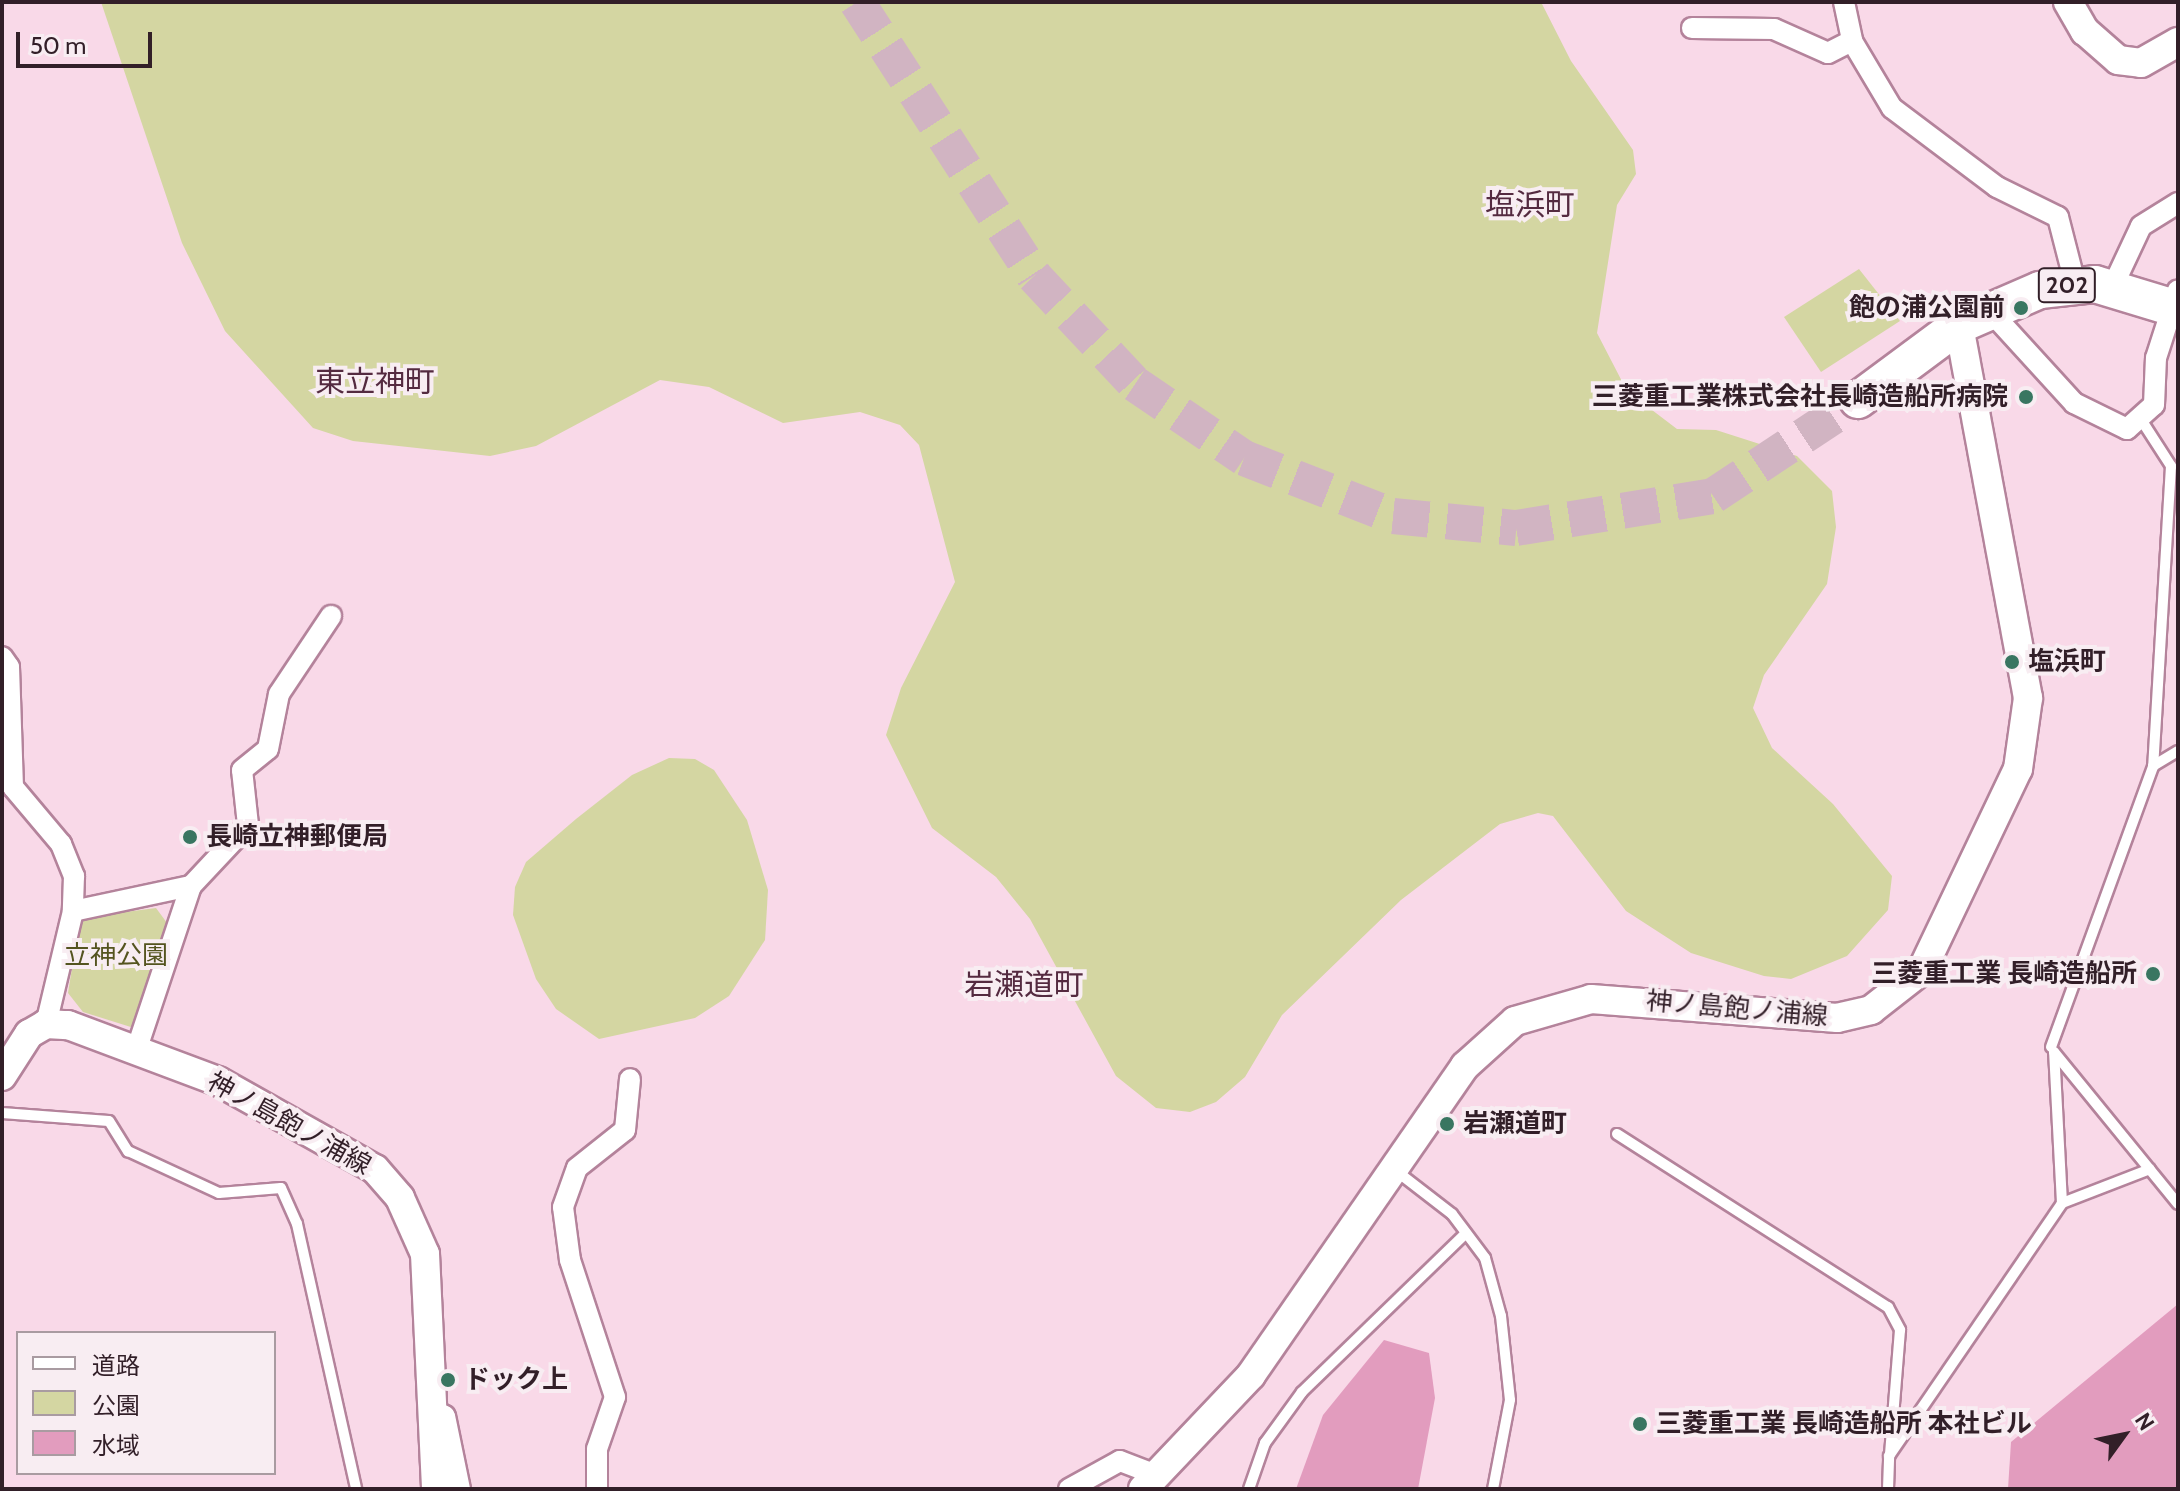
<!DOCTYPE html>
<meta charset="utf-8">
<style>
body{margin:0}
#map{position:relative;width:2180px;height:1491px;overflow:hidden;background:#f9d9e8;font-family:Cabin,"Noto Sans JP",sans-serif}
div>[style]{position:absolute}
.green>*{inset:0;background:#d4d6a2}
.water>*{inset:0;background:#e29cbe}
.highway-tunnel>*{height:36px;margin-top:-18px;transform-origin:0;background:repeating-linear-gradient(90deg,#d1b4c2 0 36px,transparent 0 54px)}
.roads{filter:drop-shadow(2px 0 #b4839b) drop-shadow(-2px 0 #b4839b) drop-shadow(0 2px #b4839b) drop-shadow(0 -2px #b4839b)}
.lane>*{height:10px;margin:-5px;padding:0 5px;transform-origin:5px;border-radius:5px;background:#fff}
.street>*{height:20px;margin:-10px;padding:0 10px;transform-origin:10px;border-radius:10px;background:#fff}
.secondary>*{height:28px;margin:-14px;padding:0 14px;transform-origin:14px;border-radius:14px;background:#fff}
.highway>*{height:36px;margin:-18px;padding:0 18px;transform-origin:18px;border-radius:18px;background:#fff}
.dots>*{width:22px;height:22px;translate:-50% -50%;box-sizing:border-box;border:4px solid #f8edf2;border-radius:50%}
span{translate:-50% -50%;white-space:nowrap;text-align:center;line-height:1.15;-webkit-text-stroke:8px #f8edf2;paint-order:stroke}
.shield-label span{padding:2px 6px;background:#f8edf2;border:2px solid;border-radius:6px;-webkit-text-stroke-width:0}
.shield-label{font-size:24px;color:#321f28;font-weight:700}
.poi-label{font-size:26px;color:#321f28;font-weight:700}
.right{translate:-100% -50%;text-align:right}
.left{translate:0 -50%;text-align:left}
.park-label{font-size:26px;color:#54541f}
.street-label{font-size:26px;color:#321f28}
.quarter-label{font-size:30px;color:#542a40}
.frame{position:absolute;inset:0;border:4px solid #321f28;pointer-events:none}
.legend{position:absolute;left:16px;top:1331px;width:260px;height:144px;box-sizing:border-box;background:#f8edf2;border:2px solid #a99ba1;margin:0;padding:10px 14px;list-style:none;font-size:24px;color:#321f28}
.legend li{display:flex;align-items:center;gap:16px;height:40px}
.legend b{width:40px;border:2px solid #a99ba1}
.north{position:absolute;left:2084px;top:1395px;width:80px;height:80px;-webkit-text-stroke:6px #f8edf2;paint-order:stroke;rotate:57deg;font-size:22px;font-weight:700;line-height:32px;text-align:center;color:#321f28}
.north::after{content:'';display:block;margin:auto;width:28px;height:36px;background:#321f28;clip-path:polygon(50% 0,100% 100%,50% 72%,0 100%)}
.scale{position:absolute;left:16px;top:32px;width:136px;height:36px;box-sizing:border-box;border:4px solid #321f28;border-top:0;padding-left:10px;font-size:24px;line-height:28px;white-space:nowrap;color:#321f28;-webkit-text-stroke:6px #f8edf2;paint-order:stroke}
</style>
<div id="map">
<div class="green">
<i style="clip-path:polygon(101px 2px,1541px 2px,1571px 61px,1633px 150px,1636px 174px,1617px 205px,1597px 333px,1627px 391px,1677px 429px,1716px 430px,1797px 456px,1832px 491px,1836px 527px,1827px 584px,1764px 675px,1753px 708px,1772px 748px,1833px 804px,1892px 876px,1888px 910px,1847px 956px,1791px 979px,1764px 976px,1691px 953px,1626px 911px,1553px 816px,1538px 813px,1500px 824px,1401px 900px,1282px 1015px,1245px 1077px,1216px 1102px,1190px 1112px,1156px 1108px,1116px 1076px,1030px 919px,996px 877px,932px 828px,886px 735px,901px 688px,955px 582px,919px 445px,900px 425px,860px 412px,783px 423px,709px 387px,660px 380px,536px 446px,490px 456px,353px 441px,313px 428px,225px 331px,182px 243px)"></i>
<i style="clip-path:polygon(1859px 269px,1900px 321px,1821px 372px,1784px 317px)"></i>
<i style="clip-path:polygon(669px 758px,695px 759px,714px 770px,747px 820px,768px 890px,765px 940px,729px 996px,695px 1018px,599px 1039px,556px 1009px,536px 979px,513px 915px,515px 887px,526px 862px,576px 819px,632px 775px)"></i>
<i style="clip-path:polygon(156px 908px,170px 927px,134px 1028px,83px 1012px,68px 993px,80px 918px)"></i>
</div>
<div class="water">
<i style="clip-path:polygon(2178px 1304px,2178px 1489px,2008px 1489px,2011px 1442px)"></i>
<i style="clip-path:polygon(1384px 1340px,1429px 1353px,1435px 1398px,1418px 1489px,1296px 1489px,1323px 1415px)"></i>
</div>
<div class="highway-tunnel">
<i style="left:857px;top:2px;width:326px;rotate:57.1deg"></i>
<i style="left:1034px;top:276px;width:148px;rotate:46.9deg"></i>
<i style="left:1135px;top:384px;width:132px;rotate:34.2deg"></i>
<i style="left:1244px;top:458px;width:160px;rotate:21.3deg"></i>
<i style="left:1393px;top:516px;width:124px;rotate:5.6deg"></i>
<i style="left:1516px;top:528px;width:200px;rotate:-9.2deg"></i>
<i style="left:1713px;top:496px;width:174px;rotate:-33.5deg"></i>
</div>
<div class="roads">
<div class="lane">
<i style="left:2142px;top:421px;width:54px;rotate:57.2deg"></i>
<i style="left:2171px;top:466px;width:301px;rotate:93.4deg"></i>
<i style="left:2051px;top:1047px;width:299px;rotate:-70deg"></i>
<i style="left:2153px;top:766px;width:29px;rotate:-31deg"></i>
<i style="left:2px;top:1113px;width:107px;rotate:4.3deg"></i>
<i style="left:109px;top:1121px;width:36px;rotate:58deg"></i>
<i style="left:128px;top:1151px;width:100px;rotate:24.8deg"></i>
<i style="left:219px;top:1193px;width:62px;rotate:-4.6deg"></i>
<i style="left:281px;top:1188px;width:39px;rotate:66deg"></i>
<i style="left:297px;top:1224px;width:271px;rotate:77.4deg"></i>
<i style="left:1617px;top:1134px;width:322px;rotate:32.6deg"></i>
<i style="left:1888px;top:1307px;width:26px;rotate:62deg"></i>
<i style="left:1900px;top:1330px;width:124px;rotate:94.6deg"></i>
<i style="left:1395px;top:1170px;width:72px;rotate:37.7deg"></i>
<i style="left:1452px;top:1214px;width:55px;rotate:53.1deg"></i>
<i style="left:1485px;top:1258px;width:60px;rotate:74.6deg"></i>
<i style="left:1501px;top:1316px;width:84px;rotate:83.9deg"></i>
<i style="left:1510px;top:1400px;width:91px;rotate:100.8deg"></i>
<i style="left:2062px;top:1203px;width:94px;rotate:-21.1deg"></i>
<i style="left:1249px;top:1489px;width:49px;rotate:-70.8deg"></i>
<i style="left:1265px;top:1443px;width:63px;rotate:-54deg"></i>
<i style="left:1302px;top:1392px;width:228px;rotate:-44.1deg"></i>
<i style="left:1888px;top:1489px;width:33px;rotate:-88deg"></i>
<i style="left:1889px;top:1456px;width:306px;rotate:-55.6deg"></i>
<i style="left:2062px;top:1203px;width:151px;rotate:-93deg"></i>
<i style="left:2054px;top:1052px;width:196px;rotate:50.8deg"></i>
</div>
<div class="street">
<i style="left:1844px;top:2px;width:40px;rotate:78deg"></i>
<i style="left:1852px;top:41px;width:78px;rotate:59.2deg"></i>
<i style="left:1892px;top:108px;width:131px;rotate:37deg"></i>
<i style="left:1997px;top:187px;width:68px;rotate:26.2deg"></i>
<i style="left:2058px;top:217px;width:68px;rotate:75.6deg"></i>
<i style="left:1692px;top:28px;width:82px;rotate:0.7deg"></i>
<i style="left:1774px;top:29px;width:59px;rotate:24deg"></i>
<i style="left:1828px;top:53px;width:27px;rotate:-27deg"></i>
<i style="left:2112px;top:288px;width:68px;rotate:-64.9deg"></i>
<i style="left:2141px;top:226px;width:44px;rotate:-31.9deg"></i>
<i style="left:1990px;top:311px;width:125px;rotate:47.6deg"></i>
<i style="left:2074px;top:403px;width:59px;rotate:26.1deg"></i>
<i style="left:2127px;top:429px;width:36px;rotate:-42deg"></i>
<i style="left:2154px;top:405px;width:47px;rotate:-87.6deg"></i>
<i style="left:2156px;top:358px;width:71px;rotate:-72.1deg"></i>
<i style="left:2px;top:657px;width:12px;rotate:55deg"></i>
<i style="left:9px;top:667px;width:120px;rotate:88.1deg"></i>
<i style="left:13px;top:787px;width:75px;rotate:49.9deg"></i>
<i style="left:61px;top:844px;width:35px;rotate:68deg"></i>
<i style="left:74px;top:876px;width:35px;rotate:92deg"></i>
<i style="left:73px;top:911px;width:116px;rotate:103.4deg"></i>
<i style="left:73px;top:911px;width:121px;rotate:-12deg"></i>
<i style="left:137px;top:1048px;width:171px;rotate:-71.6deg"></i>
<i style="left:191px;top:886px;width:83px;rotate:-46.9deg"></i>
<i style="left:248px;top:825px;width:55px;rotate:-96.2deg"></i>
<i style="left:242px;top:770px;width:33px;rotate:-39deg"></i>
<i style="left:268px;top:749px;width:56px;rotate:-78.7deg"></i>
<i style="left:279px;top:694px;width:94px;rotate:-56.3deg"></i>
<i style="left:433px;top:1410px;width:13px;rotate:27deg"></i>
<i style="left:445px;top:1416px;width:75px;rotate:78.4deg"></i>
<i style="left:597px;top:1489px;width:40px;rotate:-90deg"></i>
<i style="left:597px;top:1449px;width:55px;rotate:-70.9deg"></i>
<i style="left:615px;top:1397px;width:144px;rotate:-108.2deg"></i>
<i style="left:570px;top:1260px;width:53px;rotate:-97.5deg"></i>
<i style="left:563px;top:1207px;width:41px;rotate:-70.3deg"></i>
<i style="left:577px;top:1168px;width:61px;rotate:-38.4deg"></i>
<i style="left:625px;top:1130px;width:51px;rotate:-84.4deg"></i>
<i style="left:1069px;top:1489px;width:58px;rotate:-28.8deg"></i>
<i style="left:1120px;top:1461px;width:39px;rotate:21deg"></i>
</div>
<div class="secondary">
<i style="left:2068px;top:2px;width:34px;rotate:60deg"></i>
<i style="left:2085px;top:31px;width:44px;rotate:41.3deg"></i>
<i style="left:2118px;top:60px;width:23px;rotate:7deg"></i>
<i style="left:2141px;top:63px;width:43px;rotate:-29.6deg"></i>
<i style="left:2px;top:1076px;width:50px;rotate:-57.3deg"></i>
<i style="left:29px;top:1034px;width:20px;rotate:-30deg"></i>
<i style="left:46px;top:1024px;width:22px;rotate:3deg"></i>
<i style="left:68px;top:1025px;width:160px;rotate:20.5deg"></i>
<i style="left:218px;top:1081px;width:180px;rotate:29.3deg"></i>
<i style="left:375px;top:1169px;width:38px;rotate:49deg"></i>
<i style="left:400px;top:1198px;width:61px;rotate:65.9deg"></i>
<i style="left:425px;top:1254px;width:235px;rotate:87.3deg"></i>
<i style="left:1143px;top:1489px;width:157px;rotate:-46.5deg"></i>
<i style="left:1251px;top:1375px;width:376px;rotate:-55.3deg"></i>
<i style="left:1465px;top:1066px;width:67px;rotate:-42deg"></i>
<i style="left:1515px;top:1021px;width:79px;rotate:-16.1deg"></i>
<i style="left:1591px;top:999px;width:247px;rotate:4.4deg"></i>
<i style="left:1837px;top:1018px;width:35px;rotate:-13deg"></i>
<i style="left:1871px;top:1010px;width:65px;rotate:-38.1deg"></i>
<i style="left:1922px;top:970px;width:223px;rotate:-64.5deg"></i>
<i style="left:2018px;top:769px;width:72px;rotate:-82deg"></i>
<i style="left:2028px;top:698px;width:379px;rotate:-100.5deg"></i>
</div>
<div class="highway">
<i style="left:1858px;top:400px;width:126px;rotate:-36.6deg"></i>
<i style="left:1959px;top:325px;width:88px;rotate:-23.4deg"></i>
<i style="left:2040px;top:290px;width:55px;rotate:-6.2deg"></i>
<i style="left:2095px;top:284px;width:87px;rotate:16.8deg"></i>
</div>
</div>
<div class="dots">
<i style="left:2021px;top:308px;background:#397661"></i>
<i style="left:2026px;top:397px;background:#397661"></i>
<i style="left:2012px;top:662px;background:#397661"></i>
<i style="left:190px;top:837px;background:#397661"></i>
<i style="left:2153px;top:974px;background:#397661"></i>
<i style="left:1447px;top:1124px;background:#397661"></i>
<i style="left:448px;top:1380px;background:#397661"></i>
<i style="left:1640px;top:1424px;background:#397661"></i>
</div>
<div class="shield-label">
<span style="left:2067px;top:285px">202</span>
</div>
<div class="poi-label">
<span class="right" style="left:2005px;top:308px">飽の浦公園前</span>
<span class="right" style="left:2008px;top:397px">三菱重工業株式会社長崎造船所病院</span>
<span class="left" style="left:2028px;top:662px">塩浜町</span>
<span class="left" style="left:206px;top:837px">長崎立神郵便局</span>
<span class="right" style="left:2137px;top:974px">三菱重工業 長崎造船所</span>
<span class="left" style="left:1463px;top:1124px">岩瀬道町</span>
<span class="left" style="left:464px;top:1380px">ドック上</span>
<span class="left" style="left:1656px;top:1424px">三菱重工業 長崎造船所 本社ビル</span>
</div>
<div class="park-label">
<span style="left:116px;top:956px">立神公園</span>
</div>
<div class="street-label">
<span style="left:1737px;top:1009px;rotate:5deg">神ノ島飽ノ浦線</span>
<span style="left:289px;top:1124px;rotate:29deg">神ノ島飽ノ浦線</span>
</div>
<div class="quarter-label">
<span style="left:1530px;top:205px">塩浜町</span>
<span style="left:375px;top:382px">東立神町</span>
<span style="left:1024px;top:985px">岩瀬道町</span>
</div>
<div class="frame"></div>
<ul class="legend">
<li><b style="height:10px;background:#fff"></b>道路</li>
<li><b style="height:22px;background:#d4d6a2"></b>公園</li>
<li><b style="height:22px;background:#e29cbe"></b>水域</li>
</ul>
<div class="north">N</div>
<div class="scale">50 m</div>
</div>
